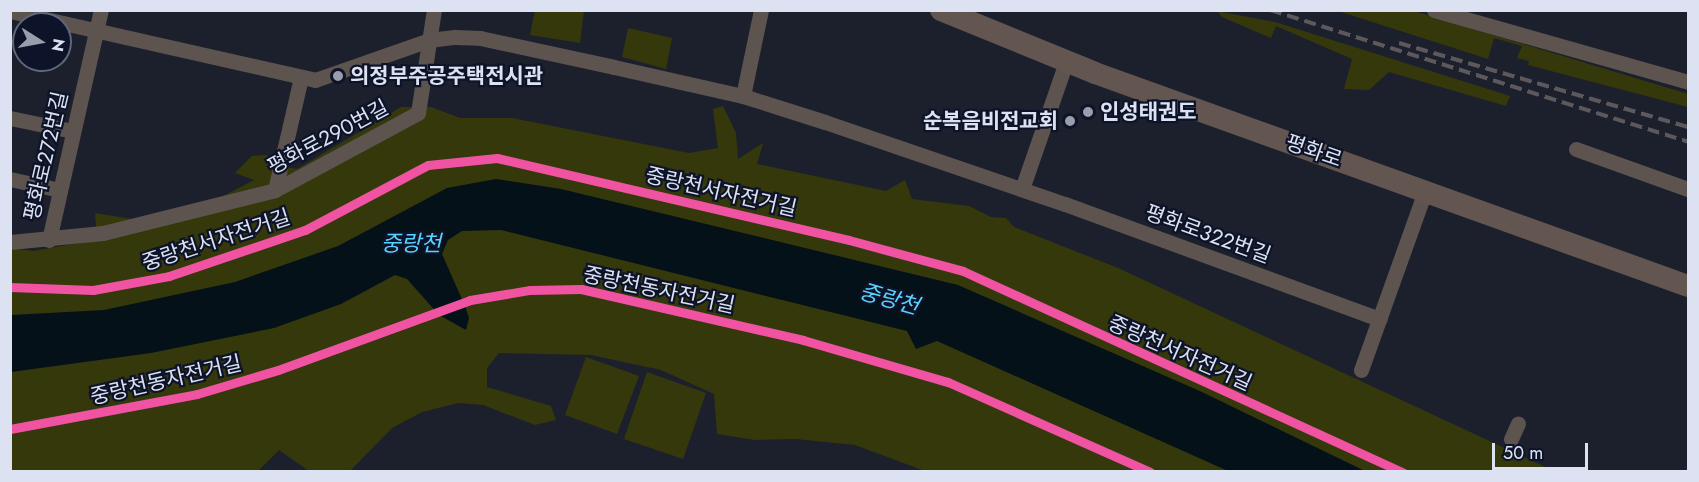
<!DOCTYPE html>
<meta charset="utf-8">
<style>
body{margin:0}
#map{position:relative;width:1699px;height:482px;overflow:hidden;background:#1c202d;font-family:Jost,"Noto Sans KR",sans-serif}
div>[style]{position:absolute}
.green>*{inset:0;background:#35380b}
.water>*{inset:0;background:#051118}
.street>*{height:15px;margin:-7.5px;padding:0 7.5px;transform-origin:7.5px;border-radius:7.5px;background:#5d5450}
.secondary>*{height:22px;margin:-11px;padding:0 11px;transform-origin:11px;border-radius:11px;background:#635651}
.rail>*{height:4px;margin-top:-2px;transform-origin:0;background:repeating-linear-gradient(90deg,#5c585c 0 12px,transparent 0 18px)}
.cycleway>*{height:9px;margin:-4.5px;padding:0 4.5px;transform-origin:4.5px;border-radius:4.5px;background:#f153a3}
.dots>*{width:16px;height:16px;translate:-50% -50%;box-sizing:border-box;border:3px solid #0d1429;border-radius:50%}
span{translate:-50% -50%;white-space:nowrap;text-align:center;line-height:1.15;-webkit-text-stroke:4.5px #0d1429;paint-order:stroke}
.poi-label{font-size:21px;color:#dce2f1;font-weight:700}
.left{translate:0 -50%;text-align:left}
.right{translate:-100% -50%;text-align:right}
.street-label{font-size:21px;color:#dce2f1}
.water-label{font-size:22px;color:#5bd2fe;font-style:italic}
.frame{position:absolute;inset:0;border:12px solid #dce2f1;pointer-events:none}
.north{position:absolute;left:12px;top:12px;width:60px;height:60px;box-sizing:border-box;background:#0d1429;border:2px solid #606679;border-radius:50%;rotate:101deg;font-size:16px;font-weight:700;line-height:24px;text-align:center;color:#dce2f1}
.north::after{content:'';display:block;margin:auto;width:21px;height:27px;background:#999eac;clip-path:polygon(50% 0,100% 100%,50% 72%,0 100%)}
.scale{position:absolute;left:1492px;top:443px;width:96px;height:27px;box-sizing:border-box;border:3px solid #dce2f1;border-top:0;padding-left:8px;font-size:18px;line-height:21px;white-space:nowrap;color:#dce2f1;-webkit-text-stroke:4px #0d1429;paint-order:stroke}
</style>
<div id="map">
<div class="green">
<i style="clip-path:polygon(535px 10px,584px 11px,580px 43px,530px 35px)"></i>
<i style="clip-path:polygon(1217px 11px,1275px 22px,1510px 96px,1506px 106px,1389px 72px,1369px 90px,1344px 89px,1352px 59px,1276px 26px,1271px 38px,1222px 17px)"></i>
<i style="clip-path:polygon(1338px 11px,1414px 11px,1688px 94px,1688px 107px,1528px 65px,1529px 61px,1517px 58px,1522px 46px,1494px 38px,1488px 59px)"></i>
<i style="clip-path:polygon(628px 28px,672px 38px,666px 69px,622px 57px)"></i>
<i style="clip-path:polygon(723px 106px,736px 133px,738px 159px,763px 143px,757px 164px,886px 191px,905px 180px,912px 199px,969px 206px,991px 217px,1006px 218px,1014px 227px,1118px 268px,1554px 471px,925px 471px,855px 445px,796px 439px,755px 440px,717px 434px,714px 394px,661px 370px,591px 355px,499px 353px,487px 368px,487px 387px,551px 406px,556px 420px,535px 425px,483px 405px,458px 403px,422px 412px,392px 428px,350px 471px,309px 471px,279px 450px,258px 471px,11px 471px,11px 248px,33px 251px,97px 240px,95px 213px,168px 225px,254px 180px,235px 173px,252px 156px,267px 155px,276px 165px,297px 169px,401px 107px,431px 107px,460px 118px,512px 118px,689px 153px,718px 148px,713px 109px)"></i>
<i style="clip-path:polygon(586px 357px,639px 376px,617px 434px,565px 415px)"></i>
<i style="clip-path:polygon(647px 372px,706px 393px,683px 459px,624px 439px)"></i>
</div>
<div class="water">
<i style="clip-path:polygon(496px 179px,561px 189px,958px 285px,1202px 392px,1365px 471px,1228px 471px,937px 341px,916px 349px,907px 331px,501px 230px,462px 231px,448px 240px,442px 254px,465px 306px,469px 318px,466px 330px,439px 315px,407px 279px,395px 275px,341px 304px,274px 328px,151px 353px,11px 372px,11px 315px,104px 310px,235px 282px,338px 246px,447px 188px)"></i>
</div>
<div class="street">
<i style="left:1434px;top:10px;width:264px;rotate:15.8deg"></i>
<i style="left:10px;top:11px;width:313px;rotate:12.7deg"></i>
<i style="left:315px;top:80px;width:121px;rotate:-19.3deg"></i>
<i style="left:429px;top:40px;width:26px;rotate:-7deg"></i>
<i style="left:455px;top:37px;width:25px;rotate:2deg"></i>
<i style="left:480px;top:38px;width:137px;rotate:12.2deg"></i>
<i style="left:614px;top:67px;width:132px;rotate:12.7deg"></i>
<i style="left:743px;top:96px;width:86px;rotate:17.6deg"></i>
<i style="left:825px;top:122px;width:254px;rotate:18.9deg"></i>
<i style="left:1065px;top:204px;width:335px;rotate:20.1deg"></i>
<i style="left:743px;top:96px;width:88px;rotate:-78.2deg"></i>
<i style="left:10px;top:118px;width:64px;rotate:11.7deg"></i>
<i style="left:1576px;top:149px;width:119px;rotate:19.7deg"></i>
<i style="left:10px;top:179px;width:51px;rotate:12.4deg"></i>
<i style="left:1022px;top:189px;width:134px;rotate:-70.9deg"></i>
<i style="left:275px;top:190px;width:116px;rotate:-77deg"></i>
<i style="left:49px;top:240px;width:236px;rotate:-77.3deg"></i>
<i style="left:10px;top:242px;width:93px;rotate:-5.5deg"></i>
<i style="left:103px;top:233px;width:177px;rotate:-14deg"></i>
<i style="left:275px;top:190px;width:162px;rotate:-28.3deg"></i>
<i style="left:418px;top:113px;width:104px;rotate:-81.2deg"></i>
<i style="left:1361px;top:370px;width:190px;rotate:-70.3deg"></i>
<i style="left:1511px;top:439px;width:17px;rotate:-66deg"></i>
</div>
<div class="secondary">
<i style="left:941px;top:10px;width:166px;rotate:22.2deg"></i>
<i style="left:1095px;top:73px;width:630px;rotate:19.76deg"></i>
</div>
<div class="rail">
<i style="left:1270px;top:10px;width:438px;rotate:17.5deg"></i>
<i style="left:1399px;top:43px;width:301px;rotate:16.2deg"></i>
</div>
<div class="cycleway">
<i style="left:10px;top:287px;width:83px;rotate:2.1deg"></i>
<i style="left:93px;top:290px;width:77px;rotate:-10.4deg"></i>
<i style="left:169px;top:276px;width:144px;rotate:-18.7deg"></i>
<i style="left:305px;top:230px;width:139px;rotate:-27.9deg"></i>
<i style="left:428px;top:165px;width:69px;rotate:-5.8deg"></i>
<i style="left:497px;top:158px;width:361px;rotate:13.1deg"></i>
<i style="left:849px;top:240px;width:118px;rotate:15.2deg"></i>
<i style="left:963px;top:271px;width:484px;rotate:24.6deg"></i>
<i style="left:10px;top:429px;width:190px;rotate:-10.6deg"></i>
<i style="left:197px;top:394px;width:84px;rotate:-16.5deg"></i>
<i style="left:278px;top:370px;width:204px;rotate:-20deg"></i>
<i style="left:470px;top:300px;width:61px;rotate:-9.5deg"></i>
<i style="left:530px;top:290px;width:51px;rotate:-1.1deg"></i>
<i style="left:581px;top:289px;width:228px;rotate:12.9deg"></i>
<i style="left:803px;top:340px;width:151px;rotate:16.2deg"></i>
<i style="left:948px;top:382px;width:221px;rotate:24deg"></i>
</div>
<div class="dots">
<i style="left:338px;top:76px;background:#999eac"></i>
<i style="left:1088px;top:112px;background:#999eac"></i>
<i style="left:1070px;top:121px;background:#999eac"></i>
</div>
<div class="poi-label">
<span class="left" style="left:350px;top:76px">의정부주공주택전시관</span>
<span class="left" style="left:1100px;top:112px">인성태권도</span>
<span class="right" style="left:1058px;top:121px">순복음비전교회</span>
</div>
<div class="street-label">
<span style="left:328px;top:137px;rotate:-28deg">평화로290번길</span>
<span style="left:1314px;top:151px;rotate:19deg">평화로</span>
<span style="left:46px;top:156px;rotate:-77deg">평화로272번길</span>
<span style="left:721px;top:192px;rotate:13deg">중랑천서자전거길</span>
<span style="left:1208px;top:234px;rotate:20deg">평화로322번길</span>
<span style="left:216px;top:240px;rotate:-18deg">중랑천서자전거길</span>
<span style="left:659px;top:290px;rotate:12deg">중랑천동자전거길</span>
<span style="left:1180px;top:353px;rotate:24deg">중랑천서자전거길</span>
<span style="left:166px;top:380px;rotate:-13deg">중랑천동자전거길</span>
</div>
<div class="water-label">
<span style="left:411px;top:244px">중랑천</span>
<span style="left:889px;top:299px;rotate:16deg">중랑천</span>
</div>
<div class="frame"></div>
<div class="north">N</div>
<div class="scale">50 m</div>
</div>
